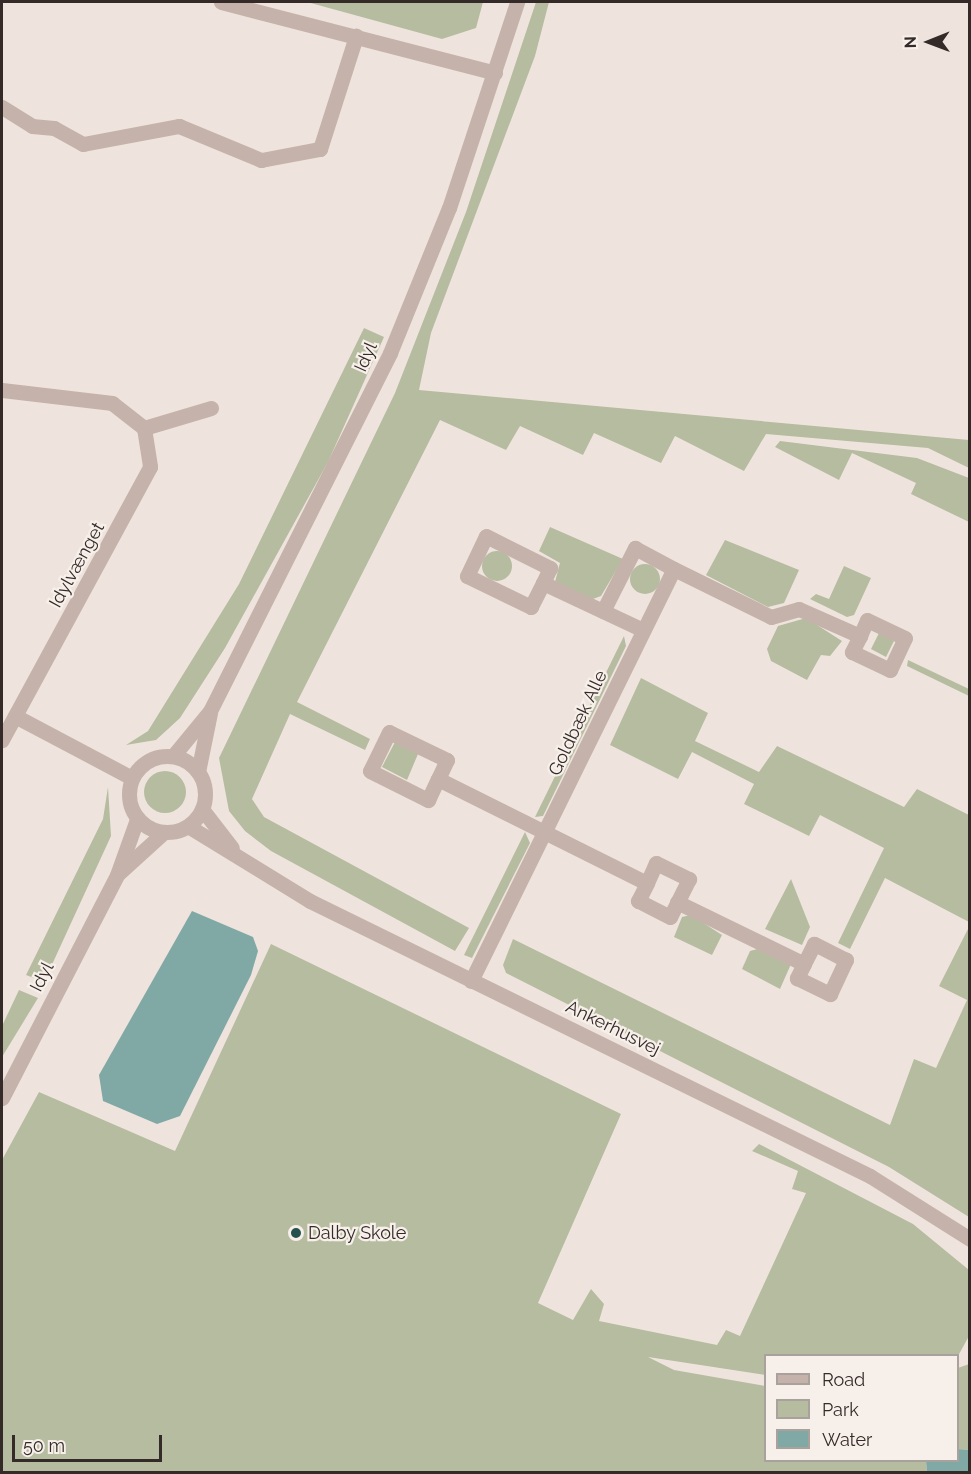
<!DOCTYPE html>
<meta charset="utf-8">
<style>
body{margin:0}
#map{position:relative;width:971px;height:1474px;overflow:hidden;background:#efe4dd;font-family:Raleway,sans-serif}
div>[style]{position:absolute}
.green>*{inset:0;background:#b6bc9f}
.round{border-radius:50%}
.water>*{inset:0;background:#80a8a4}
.minor>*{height:15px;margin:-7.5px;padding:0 7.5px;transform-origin:7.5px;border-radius:7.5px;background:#c5b3ab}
.minor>.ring{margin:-7.5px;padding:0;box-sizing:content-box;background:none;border:15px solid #c5b3ab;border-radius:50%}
.dots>*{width:16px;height:16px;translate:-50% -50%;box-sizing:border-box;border:3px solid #f7efe9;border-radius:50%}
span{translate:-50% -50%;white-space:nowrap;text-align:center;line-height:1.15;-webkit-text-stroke:4.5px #f7efe9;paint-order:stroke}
.street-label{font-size:18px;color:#342b29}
.poi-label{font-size:18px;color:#342b29}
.left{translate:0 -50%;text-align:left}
.frame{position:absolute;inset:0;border:3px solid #342b29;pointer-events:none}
.legend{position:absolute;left:764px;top:1354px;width:195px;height:108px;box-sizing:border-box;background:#f7efe9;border:2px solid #a9a19c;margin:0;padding:8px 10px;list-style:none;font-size:18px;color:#342b29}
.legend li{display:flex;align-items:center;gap:12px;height:30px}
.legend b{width:30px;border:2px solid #a9a19c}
.north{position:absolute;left:899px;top:12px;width:60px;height:60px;-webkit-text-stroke:4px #f7efe9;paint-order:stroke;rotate:269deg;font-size:16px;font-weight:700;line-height:24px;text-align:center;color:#342b29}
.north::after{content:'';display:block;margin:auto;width:21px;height:27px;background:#342b29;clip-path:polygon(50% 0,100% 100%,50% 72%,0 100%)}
.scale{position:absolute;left:12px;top:1435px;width:150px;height:27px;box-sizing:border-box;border:3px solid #342b29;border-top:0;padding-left:8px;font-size:18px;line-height:21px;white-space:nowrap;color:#342b29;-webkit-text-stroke:4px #f7efe9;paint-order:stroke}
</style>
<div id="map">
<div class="green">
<i style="clip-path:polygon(307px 2px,483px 2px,476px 28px,442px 39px)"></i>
<i style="clip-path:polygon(536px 2px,549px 2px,535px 56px,431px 333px,419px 390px,969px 440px,969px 468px,928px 448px,766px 434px,744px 471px,675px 436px,661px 463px,594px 433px,583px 455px,520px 426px,506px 450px,440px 420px,297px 702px,370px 739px,365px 750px,290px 714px,252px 799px,264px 817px,469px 928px,455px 951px,271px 851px,245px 831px,229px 811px,219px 758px,395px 393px,466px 212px)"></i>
<i style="clip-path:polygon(364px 328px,384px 337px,328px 462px,225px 648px,180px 718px,156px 740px,126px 745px,148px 731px,239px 584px)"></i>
<i style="clip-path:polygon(780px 441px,917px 458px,969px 478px,969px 522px,911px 494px,916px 483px,852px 453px,839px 480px,775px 447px)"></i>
<i style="clip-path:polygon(550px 527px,623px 559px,601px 596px,593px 599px,555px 582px,560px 563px,539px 551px)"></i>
<i style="clip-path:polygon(725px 540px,799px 570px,784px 603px,768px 607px,706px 575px)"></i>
<i class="round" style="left:482px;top:551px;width:30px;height:30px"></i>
<i class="round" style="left:630px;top:564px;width:30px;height:30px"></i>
<i style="clip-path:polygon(844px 566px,871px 578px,854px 615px,847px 617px,810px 599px,816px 594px,829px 599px)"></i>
<i style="clip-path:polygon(806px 618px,842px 641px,830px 656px,821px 655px,807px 680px,771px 661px,767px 649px,778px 626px)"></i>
<i style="clip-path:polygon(879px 633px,894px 641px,886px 657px,871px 649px)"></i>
<i style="clip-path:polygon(624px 636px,626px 646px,543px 816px,535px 817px)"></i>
<i style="clip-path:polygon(908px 660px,969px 689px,969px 696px,907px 666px)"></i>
<i style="clip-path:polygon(641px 678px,708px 713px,695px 741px,759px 772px,777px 746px,904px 807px,917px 789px,969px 815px,969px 922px,885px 878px,850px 949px,838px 943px,884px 848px,820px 815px,809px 836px,744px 804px,754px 784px,692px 752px,678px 779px,610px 745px)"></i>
<i style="clip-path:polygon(395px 742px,418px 754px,407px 780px,382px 767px)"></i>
<i class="round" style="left:144px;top:771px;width:42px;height:42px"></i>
<i style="clip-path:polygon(108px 787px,111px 836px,44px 982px,26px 975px,103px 819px)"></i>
<i style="clip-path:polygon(525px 832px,530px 843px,472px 958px,464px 955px)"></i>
<i style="clip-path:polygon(791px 879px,810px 927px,802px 945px,765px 929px)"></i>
<i style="clip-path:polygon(691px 915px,722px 935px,712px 955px,674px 937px,682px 917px)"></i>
<i style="clip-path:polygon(969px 927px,969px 1217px,889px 1167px,506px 973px,503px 965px,513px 939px,890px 1125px,914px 1059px,936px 1068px,967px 1000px,939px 986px)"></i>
<i style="clip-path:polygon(271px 944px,621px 1114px,538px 1303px,573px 1320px,591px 1289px,604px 1304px,599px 1321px,717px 1345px,726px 1330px,740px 1336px,806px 1193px,792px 1189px,798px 1171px,752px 1151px,759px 1144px,913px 1224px,969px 1270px,969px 1336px,958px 1356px,766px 1356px,765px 1375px,648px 1357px,674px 1370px,765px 1386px,766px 1460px,926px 1461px,927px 1472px,2px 1472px,2px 1160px,39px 1092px,175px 1151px)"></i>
<i style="clip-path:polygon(761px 948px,791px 964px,780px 989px,742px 969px,750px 951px)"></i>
<i style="clip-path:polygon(19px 990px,38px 998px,2px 1057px,2px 1026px)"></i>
<i style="clip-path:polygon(969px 1364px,970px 1364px,969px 1450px,958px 1449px,958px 1368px)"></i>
</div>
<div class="water">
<i style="clip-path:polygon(192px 911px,253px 937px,258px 951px,251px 975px,180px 1116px,157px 1124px,103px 1101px,99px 1075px)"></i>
<i style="clip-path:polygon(958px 1449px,969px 1450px,969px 1472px,927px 1472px,926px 1461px,958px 1460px)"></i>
</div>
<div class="minor">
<i style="left:221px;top:2px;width:283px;rotate:14.5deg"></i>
<i style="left:2px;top:107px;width:36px;rotate:32deg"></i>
<i style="left:32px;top:126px;width:22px;rotate:5deg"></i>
<i style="left:54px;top:128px;width:33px;rotate:29deg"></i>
<i style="left:83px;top:144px;width:98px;rotate:-10.6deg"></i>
<i style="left:179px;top:126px;width:89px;rotate:22.5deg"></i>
<i style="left:261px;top:160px;width:60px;rotate:-10.6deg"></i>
<i style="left:320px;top:149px;width:119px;rotate:-72.3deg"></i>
<i style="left:2px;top:390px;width:111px;rotate:6.7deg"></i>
<i style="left:112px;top:403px;width:41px;rotate:38deg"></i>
<i style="left:144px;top:428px;width:39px;rotate:81deg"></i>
<i style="left:150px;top:467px;width:311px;rotate:118.5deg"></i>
<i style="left:144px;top:428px;width:70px;rotate:-16.6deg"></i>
<i style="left:543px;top:583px;width:27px;rotate:117deg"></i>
<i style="left:531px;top:607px;width:71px;rotate:-154.2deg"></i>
<i style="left:467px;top:576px;width:44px;rotate:-64.6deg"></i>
<i style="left:486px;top:536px;width:72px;rotate:26.6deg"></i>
<i style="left:550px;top:568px;width:17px;rotate:115deg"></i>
<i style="left:543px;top:583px;width:110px;rotate:25.2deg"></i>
<i style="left:603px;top:611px;width:71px;rotate:-63.1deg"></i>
<i style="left:635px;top:548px;width:44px;rotate:28.3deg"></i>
<i style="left:15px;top:716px;width:132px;rotate:27.9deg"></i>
<i style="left:173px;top:756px;width:58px;rotate:-50.6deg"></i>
<i style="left:210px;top:711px;width:401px;rotate:-63.3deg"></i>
<i style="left:390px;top:353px;width:157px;rotate:-67.9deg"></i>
<i style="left:449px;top:208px;width:217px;rotate:-71.7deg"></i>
<i class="ring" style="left:129px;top:756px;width:61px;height:61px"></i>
<i style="left:198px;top:772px;width:60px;rotate:-78.5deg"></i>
<i style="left:438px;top:779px;width:21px;rotate:-65deg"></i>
<i style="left:447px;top:760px;width:64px;rotate:-154.2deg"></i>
<i style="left:389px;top:732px;width:43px;rotate:116deg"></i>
<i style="left:370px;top:771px;width:65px;rotate:26.6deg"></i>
<i style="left:428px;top:800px;width:23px;rotate:-65deg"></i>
<i style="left:438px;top:779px;width:233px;rotate:26.5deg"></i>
<i style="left:647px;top:883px;width:22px;rotate:-66deg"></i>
<i style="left:656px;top:863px;width:37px;rotate:26deg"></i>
<i style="left:689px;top:879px;width:42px;rotate:116.6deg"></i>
<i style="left:670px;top:917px;width:36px;rotate:-153deg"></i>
<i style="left:638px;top:901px;width:20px;rotate:-63deg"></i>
<i style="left:202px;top:809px;width:49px;rotate:52.4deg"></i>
<i style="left:188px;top:826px;width:143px;rotate:31.6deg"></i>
<i style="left:310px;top:901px;width:624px;rotate:26.15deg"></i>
<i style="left:870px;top:1176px;width:118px;rotate:32.2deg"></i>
<i style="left:119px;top:873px;width:61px;rotate:-42.3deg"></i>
<i style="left:677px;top:902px;width:141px;rotate:26deg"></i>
<i style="left:804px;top:964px;width:16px;rotate:117deg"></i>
<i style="left:797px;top:978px;width:37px;rotate:26deg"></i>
<i style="left:830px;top:994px;width:38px;rotate:-65deg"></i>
<i style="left:846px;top:960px;width:36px;rotate:-153deg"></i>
<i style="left:814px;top:944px;width:22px;rotate:117deg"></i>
<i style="left:471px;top:981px;width:459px;rotate:-63.8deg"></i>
<i style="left:674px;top:569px;width:108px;rotate:26.3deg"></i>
<i style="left:771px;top:617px;width:29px;rotate:-16deg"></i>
<i style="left:799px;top:609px;width:67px;rotate:23.9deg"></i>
<i style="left:860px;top:636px;width:18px;rotate:117deg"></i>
<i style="left:852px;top:652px;width:42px;rotate:25.3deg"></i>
<i style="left:890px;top:670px;width:35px;rotate:-65deg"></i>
<i style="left:905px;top:638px;width:42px;rotate:-154.7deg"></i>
<i style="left:867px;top:620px;width:17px;rotate:114deg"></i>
<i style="left:2px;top:1098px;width:251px;rotate:-62.7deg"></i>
<i style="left:117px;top:875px;width:59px;rotate:-70.3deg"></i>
</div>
<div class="dots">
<i style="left:296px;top:1233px;background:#24504d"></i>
</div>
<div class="street-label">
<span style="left:366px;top:357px;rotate:-66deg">Idyl</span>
<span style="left:77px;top:565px;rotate:-61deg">Idylvænget</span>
<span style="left:578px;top:723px;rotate:-65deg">Goldbæk Alle</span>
<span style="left:42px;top:977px;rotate:-63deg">Idyl</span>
<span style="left:613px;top:1028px;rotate:26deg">Ankerhusvej</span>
</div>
<div class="poi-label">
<span class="left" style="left:308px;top:1233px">Dalby Skole</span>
</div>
<div class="frame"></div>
<ul class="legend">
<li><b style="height:8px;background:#c5b3ab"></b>Road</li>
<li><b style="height:16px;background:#b6bc9f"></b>Park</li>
<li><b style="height:16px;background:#80a8a4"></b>Water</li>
</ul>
<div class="north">N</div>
<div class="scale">50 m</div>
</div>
